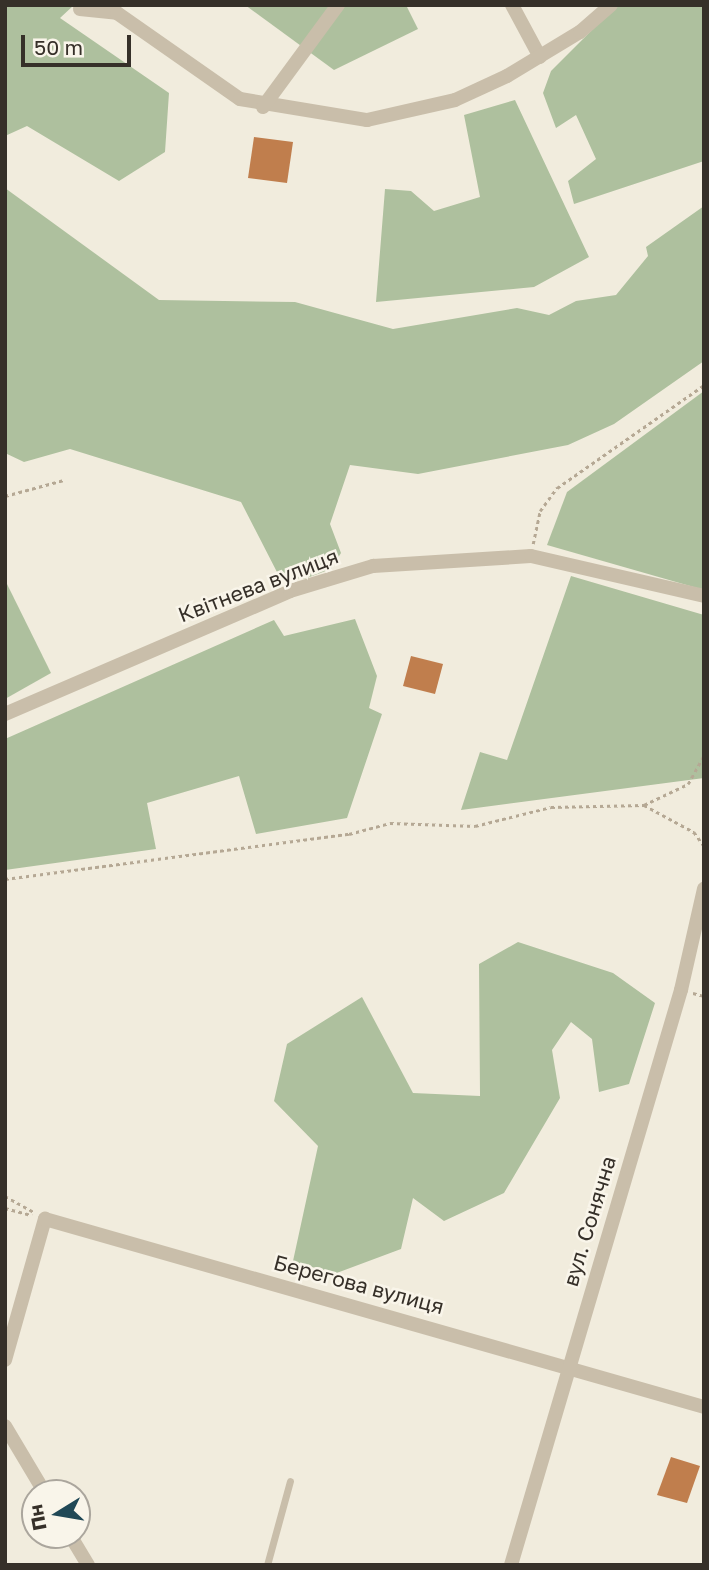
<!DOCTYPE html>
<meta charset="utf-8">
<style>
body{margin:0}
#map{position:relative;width:709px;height:1570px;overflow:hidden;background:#f1ecdd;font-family:"Golos Text",sans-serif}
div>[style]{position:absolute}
.green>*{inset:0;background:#aec09e}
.building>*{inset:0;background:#c07e4d}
.path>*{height:2.5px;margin-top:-1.25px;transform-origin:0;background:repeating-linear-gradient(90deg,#b5a894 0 3.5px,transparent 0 7px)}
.lane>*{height:7px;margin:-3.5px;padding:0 3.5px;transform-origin:3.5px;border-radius:3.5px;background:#c9beaa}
.street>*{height:14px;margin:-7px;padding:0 7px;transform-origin:7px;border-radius:7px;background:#c9beaa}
span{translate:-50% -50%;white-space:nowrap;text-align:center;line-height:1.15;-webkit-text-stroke:5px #f9f5ea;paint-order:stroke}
.street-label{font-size:21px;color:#363029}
.frame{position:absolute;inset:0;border:7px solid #363029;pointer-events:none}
.north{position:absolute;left:21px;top:1479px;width:70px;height:70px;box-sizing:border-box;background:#f9f5ea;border:2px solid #aba69d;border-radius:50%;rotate:259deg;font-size:19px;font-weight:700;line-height:28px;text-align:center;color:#363029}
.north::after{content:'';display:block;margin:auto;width:24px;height:32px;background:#204856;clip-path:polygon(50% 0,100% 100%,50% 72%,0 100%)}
.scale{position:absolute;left:21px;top:35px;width:110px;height:32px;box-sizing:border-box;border:4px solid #363029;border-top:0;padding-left:9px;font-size:21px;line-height:24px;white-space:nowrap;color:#363029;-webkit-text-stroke:5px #f9f5ea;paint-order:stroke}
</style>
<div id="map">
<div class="green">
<i style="clip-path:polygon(5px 5px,74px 5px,60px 18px,169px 93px,165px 152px,119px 181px,27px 126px,5px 136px)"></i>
<i style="clip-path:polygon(245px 5px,406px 5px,418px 29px,334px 70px)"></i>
<i style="clip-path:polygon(617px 5px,704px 5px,704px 161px,574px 204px,568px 181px,596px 159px,576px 115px,556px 128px,543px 93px,551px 71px)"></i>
<i style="clip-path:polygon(515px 100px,589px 257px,534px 287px,376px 302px,385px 189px,411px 191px,434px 211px,480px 197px,464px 115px)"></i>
<i style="clip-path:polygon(5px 188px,159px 300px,295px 302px,393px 329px,517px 308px,549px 315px,576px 301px,616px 295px,648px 256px,646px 247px,704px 206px,704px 361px,614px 424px,568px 445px,418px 474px,350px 465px,330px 524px,341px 553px,331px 569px,304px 579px,279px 576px,241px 502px,70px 449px,24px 462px,5px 453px)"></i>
<i style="clip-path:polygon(704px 391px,704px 590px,547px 545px,567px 492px)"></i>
<i style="clip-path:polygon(571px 576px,704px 615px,704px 778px,461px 810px,480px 752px,507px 760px)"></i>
<i style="clip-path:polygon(5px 580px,51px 673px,5px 699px)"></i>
<i style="clip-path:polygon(355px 619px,377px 676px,369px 708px,382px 714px,347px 818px,256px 834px,239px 776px,147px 803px,156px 849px,5px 870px,5px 739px,274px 620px,284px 636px)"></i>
<i style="clip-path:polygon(518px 942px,613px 973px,655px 1003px,629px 1084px,599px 1092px,592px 1039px,571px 1022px,552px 1050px,560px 1098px,504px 1193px,444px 1221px,413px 1198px,401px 1249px,334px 1274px,293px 1261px,318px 1146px,274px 1101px,287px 1044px,362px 997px,413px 1093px,480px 1096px,479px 964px)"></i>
</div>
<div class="building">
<i style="clip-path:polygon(254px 137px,293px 142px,287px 183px,248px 178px)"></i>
<i style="clip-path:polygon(411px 656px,443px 664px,435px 694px,403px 686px)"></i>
<i style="clip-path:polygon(671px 1457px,700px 1466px,687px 1503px,657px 1495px)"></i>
</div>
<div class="path">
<i style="left:5px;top:496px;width:61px;rotate:-15.2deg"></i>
<i style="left:533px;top:544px;width:34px;rotate:-78deg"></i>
<i style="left:540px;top:511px;width:29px;rotate:-54deg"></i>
<i style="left:557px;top:488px;width:179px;rotate:-35deg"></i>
<i style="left:644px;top:805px;width:49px;rotate:-25.5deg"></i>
<i style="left:688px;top:784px;width:33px;rotate:-61deg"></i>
<i style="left:5px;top:879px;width:347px;rotate:-7.5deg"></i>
<i style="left:349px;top:834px;width:42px;rotate:-15deg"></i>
<i style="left:390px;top:823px;width:85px;rotate:2deg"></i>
<i style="left:475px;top:826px;width:78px;rotate:-14deg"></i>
<i style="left:551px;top:807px;width:93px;rotate:-1.2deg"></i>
<i style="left:644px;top:805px;width:57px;rotate:28.4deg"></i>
<i style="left:694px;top:832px;width:17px;rotate:54deg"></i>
<i style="left:693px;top:993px;width:11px;rotate:15deg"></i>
<i style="left:5px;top:1196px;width:33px;rotate:29deg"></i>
<i style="left:5px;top:1208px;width:28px;rotate:15deg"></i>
</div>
<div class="lane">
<i style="left:267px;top:1565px;width:87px;rotate:-74.7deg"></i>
</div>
<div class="street">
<i style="left:512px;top:5px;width:59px;rotate:61.7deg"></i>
<i style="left:80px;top:9px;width:37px;rotate:6deg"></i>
<i style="left:117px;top:13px;width:150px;rotate:35deg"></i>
<i style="left:240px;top:99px;width:129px;rotate:9.4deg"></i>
<i style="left:367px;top:120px;width:90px;rotate:-12.8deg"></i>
<i style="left:455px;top:100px;width:57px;rotate:-24.8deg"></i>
<i style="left:507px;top:76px;width:85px;rotate:-31.1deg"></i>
<i style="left:580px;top:32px;width:41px;rotate:-41.1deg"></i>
<i style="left:263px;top:107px;width:127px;rotate:-53.7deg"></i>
<i style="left:5px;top:714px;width:310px;rotate:-23.3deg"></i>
<i style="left:290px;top:591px;width:87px;rotate:-16.8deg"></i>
<i style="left:373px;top:566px;width:158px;rotate:-3.6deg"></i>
<i style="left:531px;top:556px;width:178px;rotate:13deg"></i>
<i style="left:5px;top:1360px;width:147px;rotate:-74.2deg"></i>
<i style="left:45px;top:1219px;width:685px;rotate:15.92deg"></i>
<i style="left:5px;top:1426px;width:78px;rotate:59.2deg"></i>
<i style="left:70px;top:1535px;width:35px;rotate:59deg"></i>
<i style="left:511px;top:1565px;width:600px;rotate:-73.53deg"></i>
<i style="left:681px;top:990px;width:104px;rotate:-77.2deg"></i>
</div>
<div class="street-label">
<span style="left:258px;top:585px;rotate:-21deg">Квітнева вулиця</span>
<span style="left:589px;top:1221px;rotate:-73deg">вул. Сонячна</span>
<span style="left:359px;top:1284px;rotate:15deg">Берегова вулиця</span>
</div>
<div class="frame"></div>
<div class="north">Пн</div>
<div class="scale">50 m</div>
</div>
